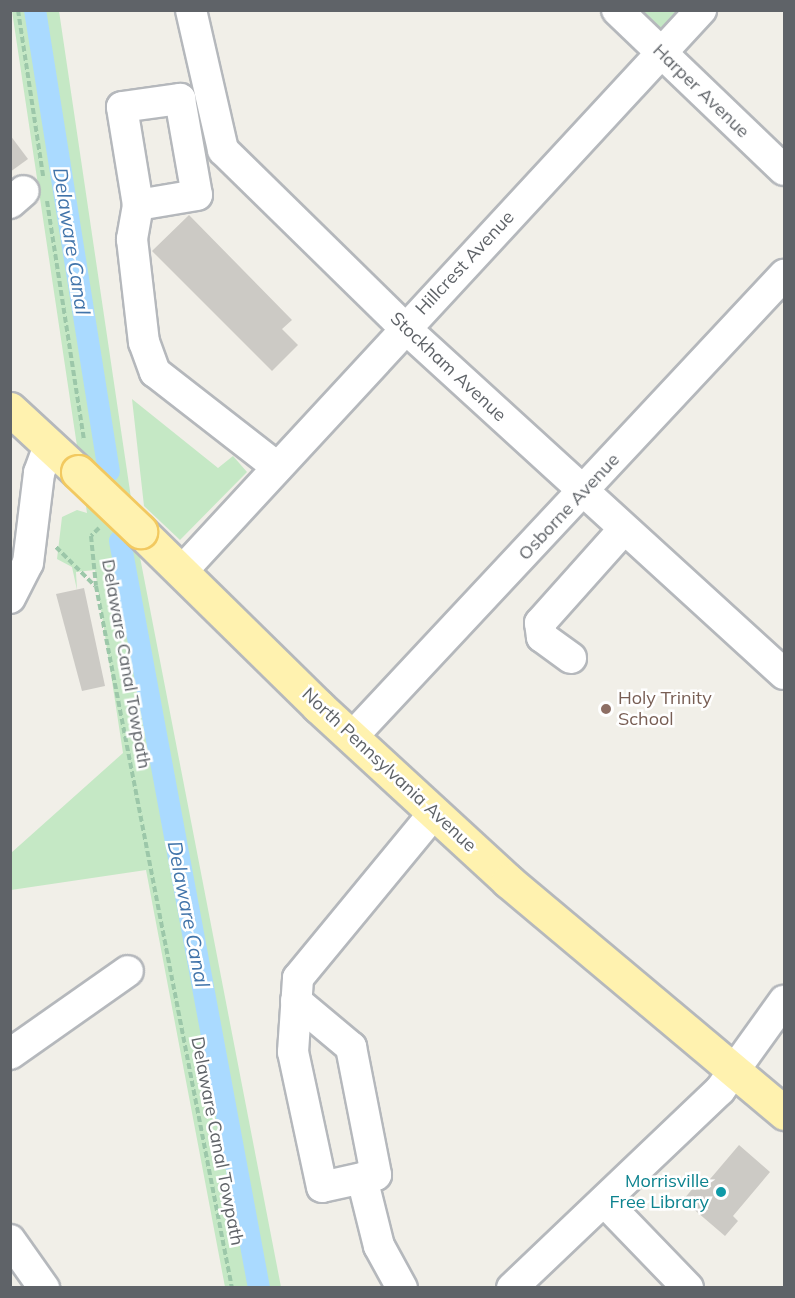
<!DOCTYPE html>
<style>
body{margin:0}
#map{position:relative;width:795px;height:1298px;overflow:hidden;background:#f1efe8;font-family:Mulish,sans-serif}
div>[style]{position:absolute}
.green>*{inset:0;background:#c5e8c5}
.canal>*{height:22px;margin:-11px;padding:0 11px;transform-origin:11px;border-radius:11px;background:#aadaff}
.building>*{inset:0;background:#cccac5}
.path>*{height:4px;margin-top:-2px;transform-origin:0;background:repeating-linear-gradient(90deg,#9cc7a9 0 6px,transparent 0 9px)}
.roads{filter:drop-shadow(2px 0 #b5b8bc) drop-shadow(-2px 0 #b5b8bc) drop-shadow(0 2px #b5b8bc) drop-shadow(0 -2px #b5b8bc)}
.minor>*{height:30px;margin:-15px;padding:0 15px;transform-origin:15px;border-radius:15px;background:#fff}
.major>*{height:33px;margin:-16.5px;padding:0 16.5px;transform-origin:16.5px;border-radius:16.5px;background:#fff2af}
.bridges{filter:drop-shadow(2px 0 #f2c960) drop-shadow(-2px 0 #f2c960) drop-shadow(0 2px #f2c960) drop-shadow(0 -2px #f2c960)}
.major-bridge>*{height:33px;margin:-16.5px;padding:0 16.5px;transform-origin:16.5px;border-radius:16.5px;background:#fff2af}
.dots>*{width:16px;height:16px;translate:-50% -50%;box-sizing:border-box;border:3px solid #fff;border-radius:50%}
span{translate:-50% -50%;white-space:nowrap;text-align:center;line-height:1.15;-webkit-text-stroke:5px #fff;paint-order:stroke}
.street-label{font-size:18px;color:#5f6368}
.education-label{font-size:18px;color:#785e54}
.left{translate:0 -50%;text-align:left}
.culture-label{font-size:18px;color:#0d838f}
.right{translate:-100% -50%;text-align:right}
.water-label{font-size:20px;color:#4174aa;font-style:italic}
.frame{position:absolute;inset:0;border:12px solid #5f6368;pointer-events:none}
</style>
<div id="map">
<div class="green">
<i style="clip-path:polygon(12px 11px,59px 11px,139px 552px,281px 1287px,225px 1287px,146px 870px,11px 890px,11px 853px,123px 753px,95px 570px,76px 572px,77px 590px,72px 567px,57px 559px,62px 517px,77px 510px,87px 513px)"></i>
<i style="clip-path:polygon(624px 11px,681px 11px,655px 39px)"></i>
<i style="clip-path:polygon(132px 399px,218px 468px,233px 456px,247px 472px,180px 540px,144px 506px)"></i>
</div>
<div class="canal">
<i style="left:35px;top:10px;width:467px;rotate:80.9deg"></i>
<i style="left:120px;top:541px;width:760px;rotate:79.46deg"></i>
</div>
<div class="building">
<i style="clip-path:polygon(10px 135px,28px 159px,10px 172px)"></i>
<i style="clip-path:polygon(189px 215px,292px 320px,282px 329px,298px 345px,272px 371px,152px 251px)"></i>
<i style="clip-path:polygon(84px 588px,105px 686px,82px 691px,56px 594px)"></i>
<i style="clip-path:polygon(739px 1145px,770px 1172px,733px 1216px,738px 1221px,725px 1236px,683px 1200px,700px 1180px,705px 1185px)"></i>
</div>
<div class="path">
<i style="left:18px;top:10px;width:168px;rotate:81.4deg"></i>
<i style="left:47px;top:201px;width:242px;rotate:81.2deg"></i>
<i style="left:99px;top:528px;width:11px;rotate:135deg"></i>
<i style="left:91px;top:536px;width:50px;rotate:84.3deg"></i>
<i style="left:96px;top:586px;width:715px;rotate:79.04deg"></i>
<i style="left:56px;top:547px;width:55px;rotate:45deg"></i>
</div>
<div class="roads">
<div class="minor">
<i style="left:191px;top:10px;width:144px;rotate:77.1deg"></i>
<i style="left:223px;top:150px;width:255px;rotate:44.4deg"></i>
<i style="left:405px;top:328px;width:513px;rotate:42.39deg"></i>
<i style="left:617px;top:10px;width:231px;rotate:43.8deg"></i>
<i style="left:10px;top:203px;width:18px;rotate:-41deg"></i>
<i style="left:138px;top:205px;width:99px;rotate:-99.3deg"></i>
<i style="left:122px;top:107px;width:59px;rotate:-7.9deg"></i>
<i style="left:180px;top:99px;width:97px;rotate:80deg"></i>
<i style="left:197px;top:195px;width:60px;rotate:170.4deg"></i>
<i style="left:138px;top:205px;width:35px;rotate:100deg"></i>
<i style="left:132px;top:239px;width:104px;rotate:83.4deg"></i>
<i style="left:144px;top:342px;width:32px;rotate:70deg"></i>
<i style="left:155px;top:372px;width:155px;rotate:37.9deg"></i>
<i style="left:183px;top:570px;width:763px;rotate:-47.23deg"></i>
<i style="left:10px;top:598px;width:39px;rotate:-63deg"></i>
<i style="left:28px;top:563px;width:91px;rotate:-83deg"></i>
<i style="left:39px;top:473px;width:29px;rotate:-70deg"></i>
<i style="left:571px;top:658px;width:36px;rotate:-144deg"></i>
<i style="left:542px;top:637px;width:14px;rotate:-98deg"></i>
<i style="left:540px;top:623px;width:126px;rotate:-48.2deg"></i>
<i style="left:352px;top:737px;width:633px;rotate:-46.92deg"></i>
<i style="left:296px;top:1001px;width:72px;rotate:39.9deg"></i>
<i style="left:351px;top:1047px;width:130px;rotate:78.9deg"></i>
<i style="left:376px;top:1175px;width:55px;rotate:167.5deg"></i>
<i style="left:322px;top:1187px;width:138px;rotate:-102.1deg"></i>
<i style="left:293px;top:1052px;width:74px;rotate:-86.1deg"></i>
<i style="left:298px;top:978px;width:214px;rotate:-50.5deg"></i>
<i style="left:10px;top:1054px;width:144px;rotate:-35.1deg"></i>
<i style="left:362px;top:1178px;width:70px;rotate:76deg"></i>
<i style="left:379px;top:1246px;width:48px;rotate:61.3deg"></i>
<i style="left:604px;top:1201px;width:121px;rotate:46deg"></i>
<i style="left:10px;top:1240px;width:59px;rotate:54.7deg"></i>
<i style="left:512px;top:1288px;width:287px;rotate:-43.6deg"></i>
<i style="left:720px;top:1090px;width:110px;rotate:-54.3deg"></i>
</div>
<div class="major">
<i style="left:10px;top:409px;width:93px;rotate:42.8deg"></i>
<i style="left:140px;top:531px;width:250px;rotate:44.5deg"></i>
<i style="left:318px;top:706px;width:258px;rotate:42.6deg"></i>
<i style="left:508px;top:881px;width:361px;rotate:40deg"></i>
</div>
</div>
<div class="bridges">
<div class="major-bridge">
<i style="left:78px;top:472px;width:86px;rotate:43.6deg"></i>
</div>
</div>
<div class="dots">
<i style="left:606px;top:709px;background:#8d6e63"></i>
<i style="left:721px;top:1192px;background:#0f9aa8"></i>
</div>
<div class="street-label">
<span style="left:701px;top:91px;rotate:44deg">Harper Avenue</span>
<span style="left:465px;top:263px;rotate:-47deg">Hillcrest Avenue</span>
<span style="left:448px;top:367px;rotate:43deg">Stockham Avenue</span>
<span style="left:569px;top:507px;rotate:-47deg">Osborne Avenue</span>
<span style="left:126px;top:664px;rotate:80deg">Delaware Canal Towpath</span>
<span style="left:389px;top:770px;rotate:43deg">North Pennsylvania Avenue</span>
<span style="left:217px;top:1141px;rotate:79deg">Delaware Canal Towpath</span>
</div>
<div class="education-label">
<span class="left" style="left:618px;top:709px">Holy Trinity<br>School</span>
</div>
<div class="culture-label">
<span class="right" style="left:709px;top:1192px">Morrisville<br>Free Library</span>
</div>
<div class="water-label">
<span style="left:72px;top:241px;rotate:81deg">Delaware Canal</span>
<span style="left:189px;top:914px;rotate:79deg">Delaware Canal</span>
</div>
<div class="frame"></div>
</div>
